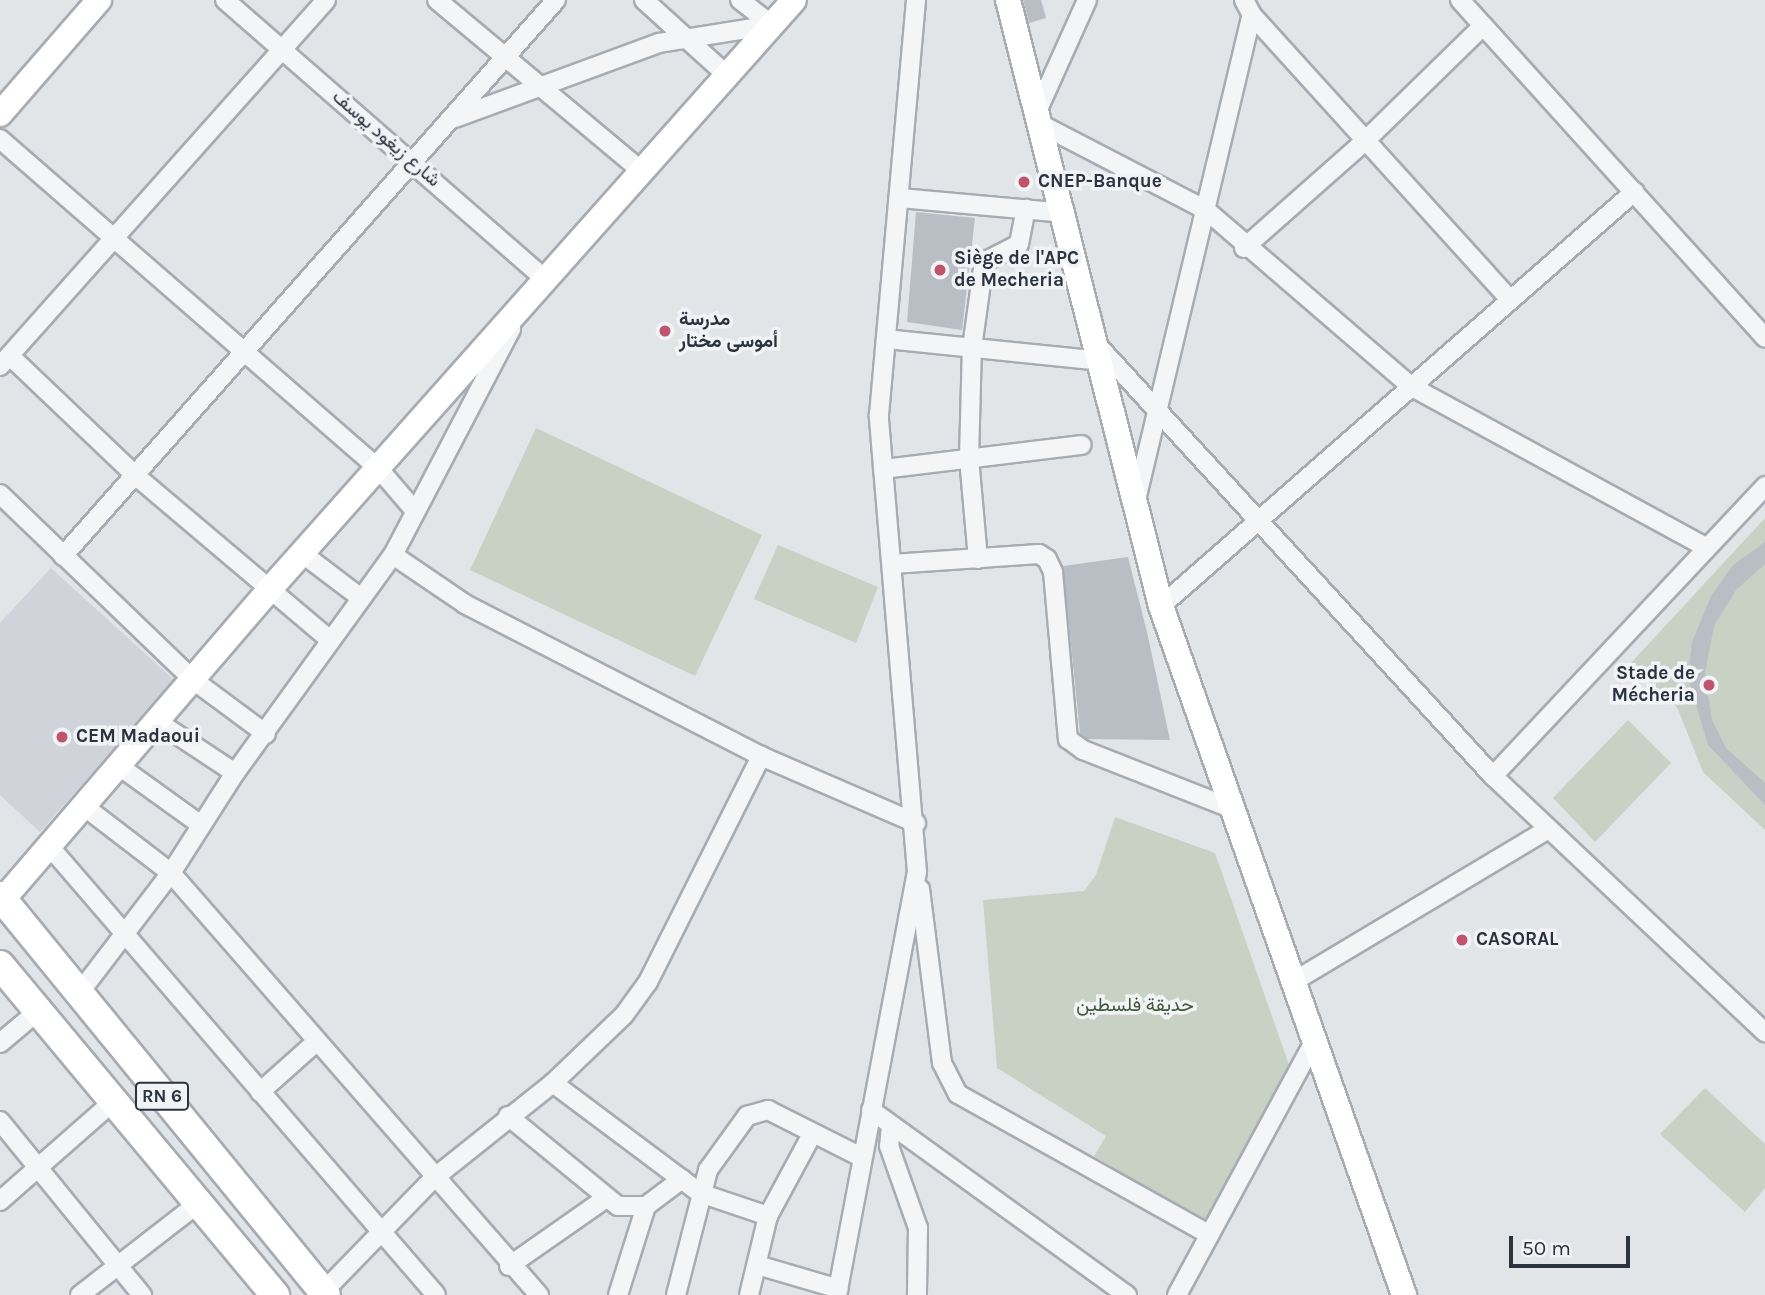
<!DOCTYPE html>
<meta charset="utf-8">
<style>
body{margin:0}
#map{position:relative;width:1765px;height:1295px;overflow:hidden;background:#e1e5e8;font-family:Karla,Vazirmatn,sans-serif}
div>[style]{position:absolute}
.built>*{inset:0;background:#d0d4da}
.green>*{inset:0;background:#c8d1c4}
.building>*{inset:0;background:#b9bec5}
.roads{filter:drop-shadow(2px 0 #a7acb2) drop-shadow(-2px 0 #a7acb2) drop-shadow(0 2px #a7acb2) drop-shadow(0 -2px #a7acb2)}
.minor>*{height:18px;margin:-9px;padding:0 9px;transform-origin:9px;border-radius:9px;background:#f4f5f7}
.secondary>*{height:24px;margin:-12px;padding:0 12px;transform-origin:12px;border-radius:12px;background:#fff}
.primary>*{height:28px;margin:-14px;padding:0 14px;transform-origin:14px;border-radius:14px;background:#fff}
.dots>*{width:19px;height:19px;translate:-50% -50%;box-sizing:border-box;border:4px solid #f1f3f6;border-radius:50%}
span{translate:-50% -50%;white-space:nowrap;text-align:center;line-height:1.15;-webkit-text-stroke:7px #f1f3f6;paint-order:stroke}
.shield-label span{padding:2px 5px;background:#f1f3f6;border:2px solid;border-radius:5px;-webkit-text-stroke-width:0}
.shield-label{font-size:18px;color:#2b333e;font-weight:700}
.street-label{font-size:19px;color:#2b333e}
.poi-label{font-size:19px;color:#2b333e;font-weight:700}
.left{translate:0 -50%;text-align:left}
.right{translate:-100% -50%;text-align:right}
.park-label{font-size:19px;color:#42593a}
.scale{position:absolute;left:1509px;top:1236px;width:121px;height:32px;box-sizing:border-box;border:4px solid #2b333e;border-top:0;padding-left:9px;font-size:21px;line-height:24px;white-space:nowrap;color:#2b333e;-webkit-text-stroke:5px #f1f3f6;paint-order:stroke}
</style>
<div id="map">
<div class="built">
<i style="clip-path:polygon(51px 568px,174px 680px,40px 832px,0 795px,0 623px)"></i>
</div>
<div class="green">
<i style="clip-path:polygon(536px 428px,762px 535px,695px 676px,470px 570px)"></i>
<i style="clip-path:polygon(1765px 518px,1765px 830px,1703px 772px,1677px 707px,1630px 664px)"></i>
<i style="clip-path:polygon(778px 545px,878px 587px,856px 643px,754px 599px)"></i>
<i style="clip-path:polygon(1628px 720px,1671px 763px,1595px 842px,1553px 798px)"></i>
<i style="clip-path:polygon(1115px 817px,1215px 853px,1289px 1065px,1204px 1222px,1094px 1156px,1106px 1136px,997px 1068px,983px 900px,1084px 891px,1096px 875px)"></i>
<i style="clip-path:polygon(1705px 1088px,1765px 1144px,1765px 1188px,1745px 1212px,1660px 1134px)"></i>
</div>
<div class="building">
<i style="clip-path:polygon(1023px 0,1041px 0,1046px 18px,1029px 23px)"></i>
<i style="clip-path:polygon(916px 212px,975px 218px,962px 330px,907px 322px)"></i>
<i style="clip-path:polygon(1765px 542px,1765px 564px,1736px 590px,1714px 626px,1705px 673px,1712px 720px,1726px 748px,1765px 783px,1765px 805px,1708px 745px,1688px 678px,1692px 642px,1711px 596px,1733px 565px)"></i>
<i style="clip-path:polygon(1128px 557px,1147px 632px,1170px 740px,1087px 739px,1080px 733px,1063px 566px)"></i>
</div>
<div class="roads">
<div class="minor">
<i style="left:225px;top:0;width:426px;rotate:41.1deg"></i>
<i style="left:437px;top:0;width:268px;rotate:39.9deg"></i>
<i style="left:644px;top:0;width:115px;rotate:42.2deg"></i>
<i style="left:740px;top:0;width:41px;rotate:38deg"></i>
<i style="left:1460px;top:0;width:455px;rotate:47.9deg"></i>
<i style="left:1252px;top:15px;width:384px;rotate:47.8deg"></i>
<i style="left:1039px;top:107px;width:117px;rotate:-65.8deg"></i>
<i style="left:455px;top:118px;width:217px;rotate:-20.2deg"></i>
<i style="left:659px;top:43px;width:114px;rotate:-9.1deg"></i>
<i style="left:1044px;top:126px;width:182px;rotate:27.4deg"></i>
<i style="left:1206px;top:210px;width:272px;rotate:40.7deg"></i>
<i style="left:1412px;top:387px;width:334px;rotate:28.6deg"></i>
<i style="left:0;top:139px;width:503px;rotate:41.05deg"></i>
<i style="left:379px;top:469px;width:55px;rotate:49.4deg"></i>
<i style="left:900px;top:198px;width:166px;rotate:5.2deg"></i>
<i style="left:1244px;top:248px;width:162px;rotate:-41.5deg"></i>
<i style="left:1365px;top:141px;width:165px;rotate:-44.3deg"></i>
<i style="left:886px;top:339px;width:218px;rotate:5.8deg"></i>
<i style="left:1099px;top:347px;width:582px;rotate:47.44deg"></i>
<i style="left:1493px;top:776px;width:374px;rotate:43.3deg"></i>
<i style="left:10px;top:356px;width:174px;rotate:43.6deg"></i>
<i style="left:136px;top:476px;width:255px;rotate:40.2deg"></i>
<i style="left:0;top:366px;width:490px;rotate:-48.3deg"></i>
<i style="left:883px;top:469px;width:200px;rotate:-6.9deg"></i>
<i style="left:0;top:494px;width:267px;rotate:43.9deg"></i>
<i style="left:192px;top:679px;width:92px;rotate:36.6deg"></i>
<i style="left:1137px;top:496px;width:495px;rotate:-76.6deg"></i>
<i style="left:1252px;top:15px;width:17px;rotate:-118deg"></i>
<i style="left:303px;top:554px;width:73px;rotate:37.2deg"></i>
<i style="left:393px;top:555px;width:87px;rotate:34.2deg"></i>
<i style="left:465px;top:604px;width:333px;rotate:27.2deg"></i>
<i style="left:761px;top:756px;width:169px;rotate:23.4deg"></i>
<i style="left:63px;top:556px;width:743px;rotate:-48.44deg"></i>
<i style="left:978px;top:559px;width:100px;rotate:-95.1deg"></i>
<i style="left:969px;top:459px;width:111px;rotate:-88.5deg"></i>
<i style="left:972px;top:348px;width:87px;rotate:-82.1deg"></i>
<i style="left:984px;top:262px;width:39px;rotate:-27deg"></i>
<i style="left:1019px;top:244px;width:36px;rotate:-79deg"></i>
<i style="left:892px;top:564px;width:147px;rotate:-3.9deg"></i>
<i style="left:1039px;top:554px;width:9px;rotate:32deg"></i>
<i style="left:1047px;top:559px;width:14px;rotate:65deg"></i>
<i style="left:1053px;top:572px;width:168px;rotate:84.9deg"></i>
<i style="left:1068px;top:739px;width:19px;rotate:36deg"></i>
<i style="left:1083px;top:750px;width:156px;rotate:21.5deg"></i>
<i style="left:1161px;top:606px;width:629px;rotate:-41.19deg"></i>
<i style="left:158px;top:722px;width:92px;rotate:33.5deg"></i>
<i style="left:119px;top:766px;width:101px;rotate:35.7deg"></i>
<i style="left:1493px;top:776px;width:398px;rotate:-46.8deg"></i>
<i style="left:85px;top:807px;width:108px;rotate:37.5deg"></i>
<i style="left:171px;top:873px;width:560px;rotate:48.91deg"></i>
<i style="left:50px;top:847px;width:591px;rotate:49.25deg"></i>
<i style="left:920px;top:889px;width:175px;rotate:82.8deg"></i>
<i style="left:942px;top:1063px;width:35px;rotate:63deg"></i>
<i style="left:958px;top:1094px;width:285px;rotate:29.2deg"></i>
<i style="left:1291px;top:983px;width:298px;rotate:-30.9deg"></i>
<i style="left:80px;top:992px;width:150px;rotate:-52.6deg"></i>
<i style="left:171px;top:873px;width:119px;rotate:-57.4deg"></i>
<i style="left:235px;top:773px;width:269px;rotate:-54.1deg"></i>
<i style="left:393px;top:555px;width:255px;rotate:-62.4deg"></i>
<i style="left:0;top:1043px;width:50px;rotate:-40.1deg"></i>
<i style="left:553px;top:1083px;width:184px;rotate:36.8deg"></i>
<i style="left:700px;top:1193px;width:72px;rotate:18.7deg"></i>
<i style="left:260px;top:1092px;width:74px;rotate:-41.7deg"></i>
<i style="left:871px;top:1110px;width:316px;rotate:35.9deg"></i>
<i style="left:508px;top:1116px;width:142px;rotate:39.3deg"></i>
<i style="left:618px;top:1206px;width:28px"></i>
<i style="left:646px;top:1206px;width:45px;rotate:-36.9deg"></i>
<i style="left:0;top:1121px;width:225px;rotate:50.8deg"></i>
<i style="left:891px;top:1125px;width:21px;rotate:95deg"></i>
<i style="left:889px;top:1146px;width:87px;rotate:70.5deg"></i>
<i style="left:918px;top:1228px;width:67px;rotate:90.9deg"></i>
<i style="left:0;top:1201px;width:153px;rotate:-41.3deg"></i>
<i style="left:757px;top:1265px;width:85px;rotate:16.3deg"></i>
<i style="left:509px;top:1266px;width:118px;rotate:-35deg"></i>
<i style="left:323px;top:1292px;width:159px;rotate:-45.8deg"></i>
<i style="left:434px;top:1178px;width:152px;rotate:-38.6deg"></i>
<i style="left:553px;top:1083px;width:98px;rotate:-43.8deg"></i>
<i style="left:624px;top:1015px;width:41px;rotate:-54deg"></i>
<i style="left:648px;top:982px;width:253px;rotate:-63.4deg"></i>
<i style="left:80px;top:1295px;width:152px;rotate:-37.8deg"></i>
<i style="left:618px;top:1295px;width:93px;rotate:-72.5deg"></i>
<i style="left:676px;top:1295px;width:129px;rotate:-75.6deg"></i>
<i style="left:708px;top:1170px;width:67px;rotate:-54.2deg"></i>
<i style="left:747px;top:1116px;width:22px;rotate:-16deg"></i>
<i style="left:768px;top:1110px;width:104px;rotate:26.8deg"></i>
<i style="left:749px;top:1295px;width:81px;rotate:-76.5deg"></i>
<i style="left:768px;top:1216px;width:91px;rotate:-61.7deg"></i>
<i style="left:837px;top:1295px;width:430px;rotate:-79.3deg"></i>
<i style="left:917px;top:872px;width:459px;rotate:-94.8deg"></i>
<i style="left:879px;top:415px;width:417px;rotate:-84.9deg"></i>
<i style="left:1177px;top:1295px;width:284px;rotate:-61.6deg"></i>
</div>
<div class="secondary">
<i style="left:1008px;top:0;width:625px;rotate:75.83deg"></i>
<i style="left:1161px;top:606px;width:731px;rotate:70.57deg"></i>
<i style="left:0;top:114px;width:151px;rotate:-49deg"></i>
<i style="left:0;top:903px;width:414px;rotate:-49.3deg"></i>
<i style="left:270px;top:589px;width:788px;rotate:-48.34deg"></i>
</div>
<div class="primary">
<i style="left:0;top:896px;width:515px;rotate:50.75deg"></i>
<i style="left:0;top:965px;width:430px;rotate:50.2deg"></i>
</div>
</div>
<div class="dots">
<i style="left:1024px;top:182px;background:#c0546a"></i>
<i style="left:940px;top:270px;background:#c0546a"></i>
<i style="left:665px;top:331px;background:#c0546a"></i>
<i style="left:1709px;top:685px;background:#c0546a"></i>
<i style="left:62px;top:737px;background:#c0546a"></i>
<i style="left:1462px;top:940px;background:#c0546a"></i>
</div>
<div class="shield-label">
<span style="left:162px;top:1096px">RN 6</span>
</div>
<div class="street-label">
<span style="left:386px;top:139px;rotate:41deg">شارع زيغود يوسف</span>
</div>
<div class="poi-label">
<span class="left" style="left:1038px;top:182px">CNEP-Banque</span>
<span class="left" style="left:954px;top:270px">Siège de l'APC<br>de Mecheria</span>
<span class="left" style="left:679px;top:331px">مدرسة<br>أموسى مختار</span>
<span class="right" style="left:1695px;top:685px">Stade de<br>Mécheria</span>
<span class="left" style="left:76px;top:737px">CEM Madaoui</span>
<span class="left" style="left:1476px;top:940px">CASORAL</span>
</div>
<div class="park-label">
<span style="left:1135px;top:1006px">حديقة فلسطين</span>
</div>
<div class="scale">50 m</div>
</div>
